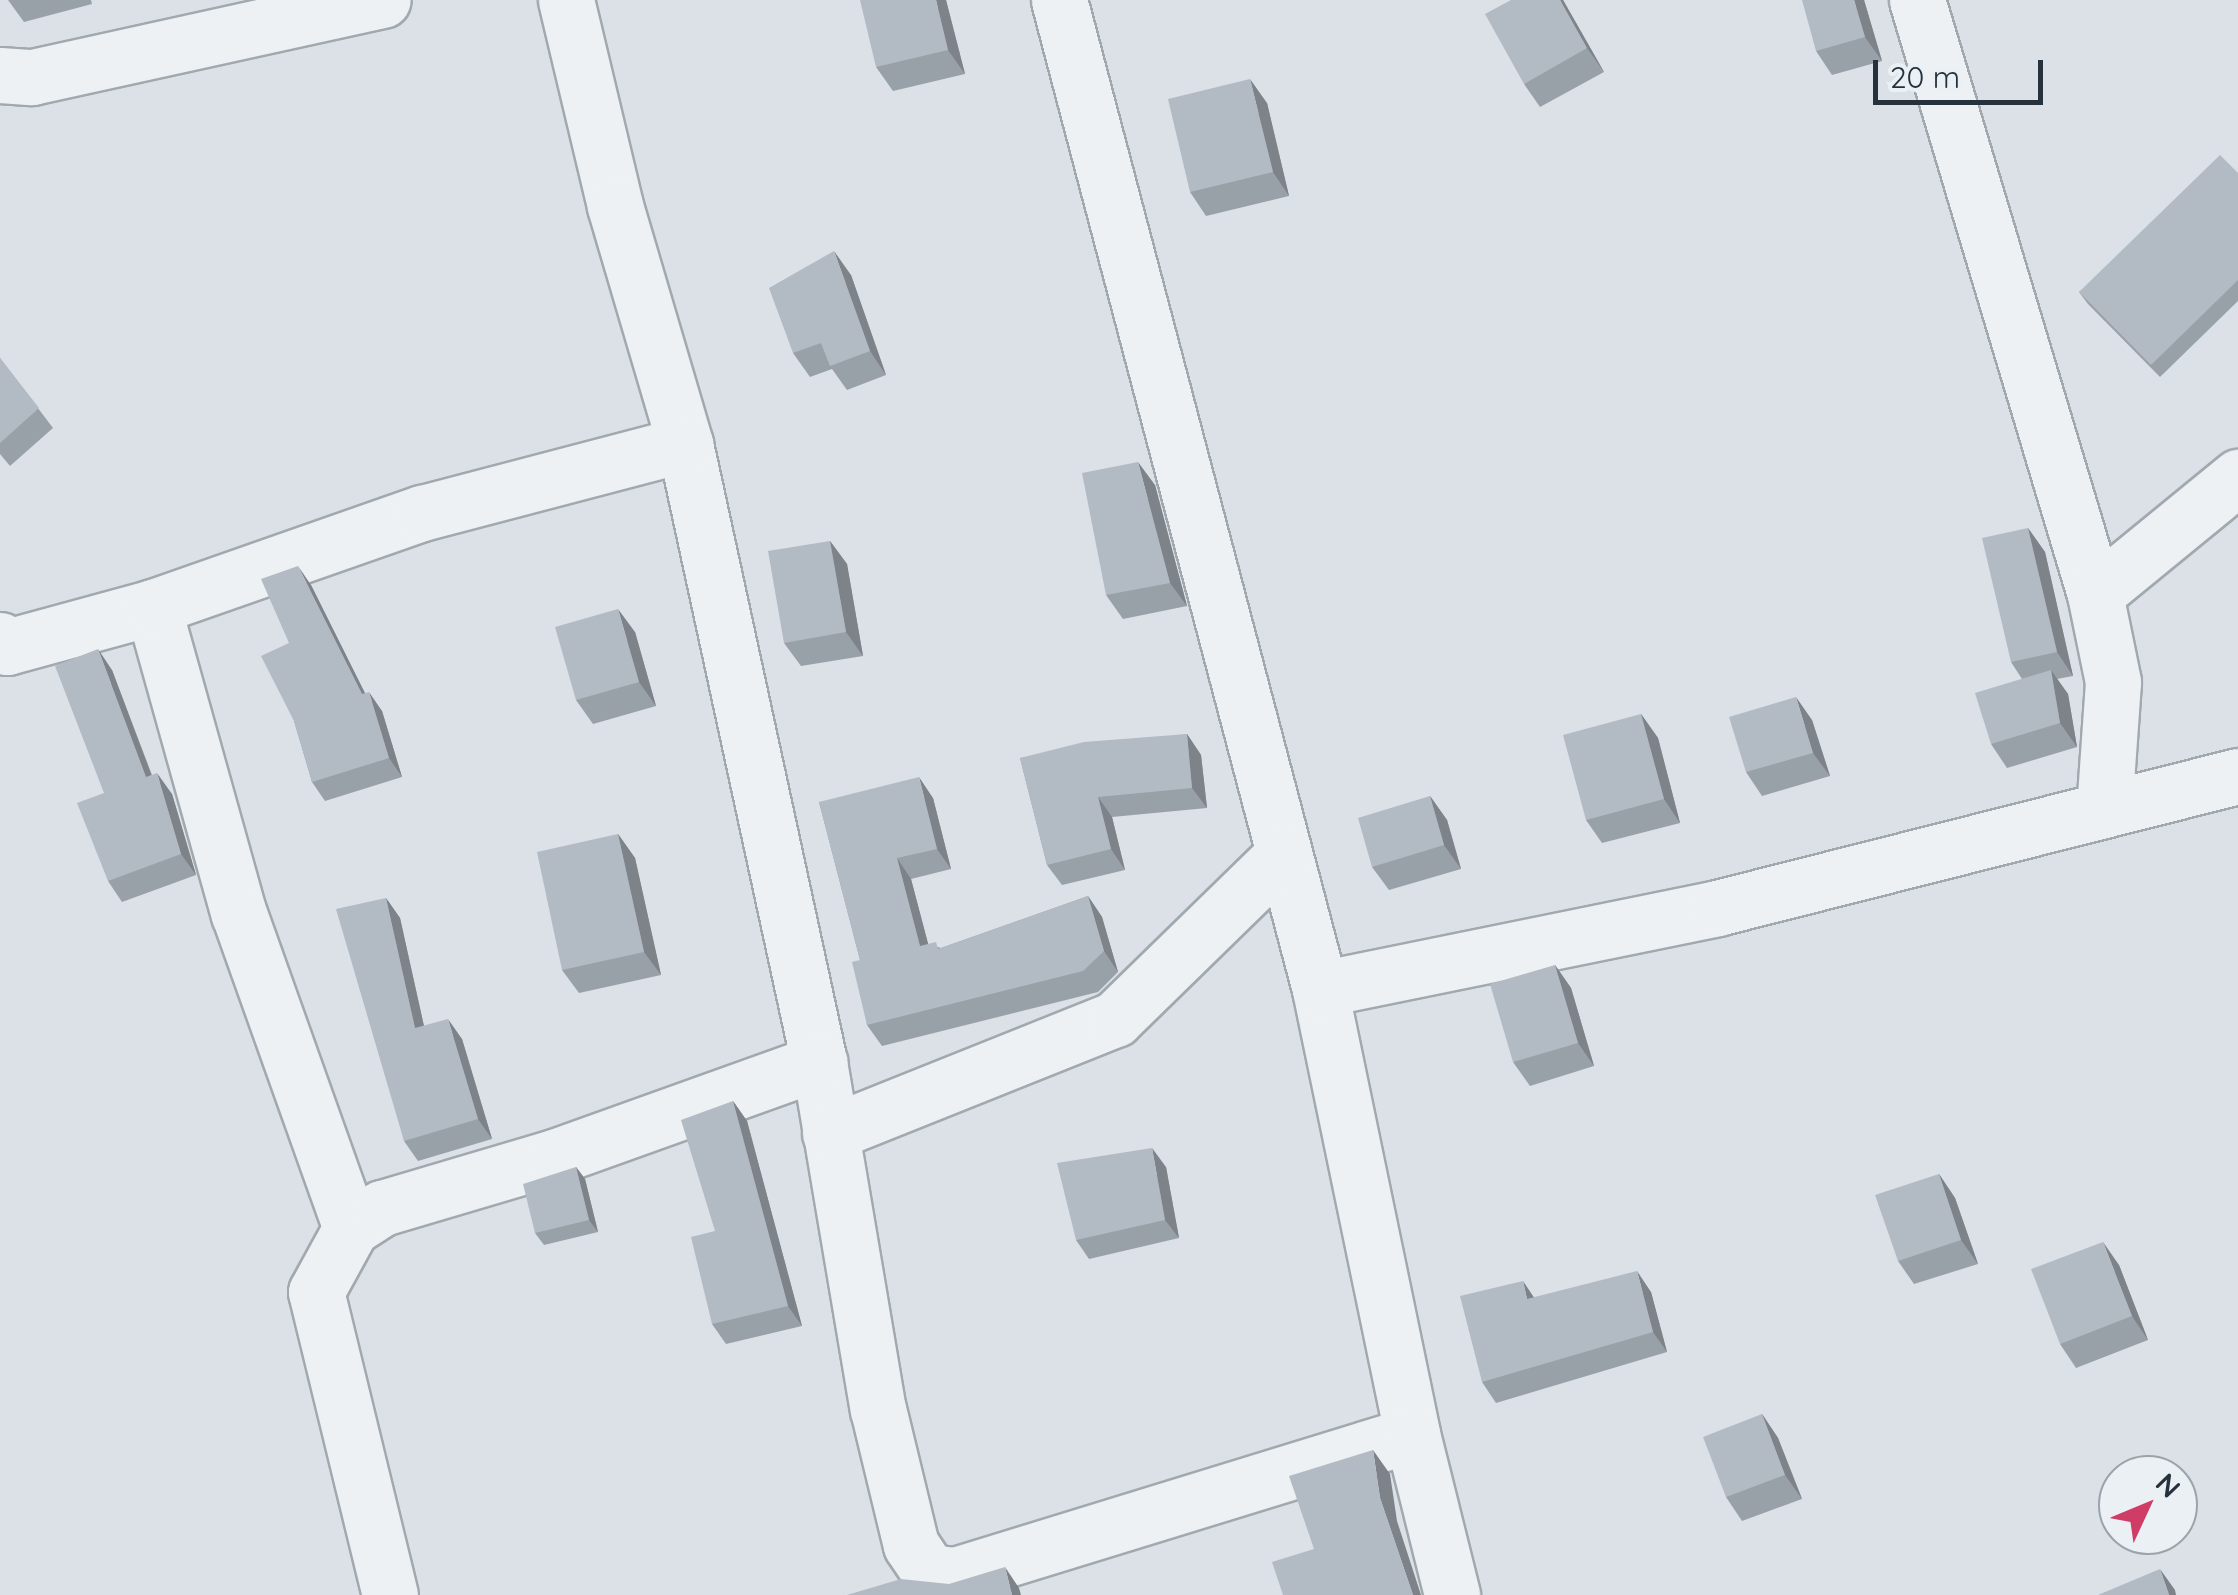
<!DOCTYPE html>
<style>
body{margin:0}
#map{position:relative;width:2238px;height:1595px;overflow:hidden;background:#dbe1e6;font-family:Quicksand,sans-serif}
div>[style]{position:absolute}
.roads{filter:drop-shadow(2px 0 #a1a9b0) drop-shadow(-2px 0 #a1a9b0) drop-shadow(0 2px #a1a9b0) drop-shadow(0 -2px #a1a9b0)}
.minor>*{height:55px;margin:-27.5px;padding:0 27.5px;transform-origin:27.5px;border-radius:27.5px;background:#eef1f4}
.wall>*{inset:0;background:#99a1a8}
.shaded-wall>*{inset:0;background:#7d8388}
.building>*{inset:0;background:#b2bbc3}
span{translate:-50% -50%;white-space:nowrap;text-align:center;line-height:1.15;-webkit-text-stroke:10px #eaf0f4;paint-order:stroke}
.north{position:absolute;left:2098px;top:1455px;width:100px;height:100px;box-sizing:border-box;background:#eaf0f4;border:2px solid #9ba4aa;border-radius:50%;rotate:46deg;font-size:28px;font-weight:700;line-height:40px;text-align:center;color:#25313c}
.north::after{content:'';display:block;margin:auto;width:35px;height:45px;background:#cf3c66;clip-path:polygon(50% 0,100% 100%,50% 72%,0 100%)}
.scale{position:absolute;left:1873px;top:60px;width:170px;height:45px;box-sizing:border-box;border:5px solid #25313c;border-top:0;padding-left:12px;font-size:30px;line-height:35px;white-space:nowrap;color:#25313c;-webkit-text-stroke:8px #eaf0f4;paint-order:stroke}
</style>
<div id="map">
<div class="roads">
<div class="minor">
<i style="left:566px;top:0;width:212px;rotate:76.6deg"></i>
<i style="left:615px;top:206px;width:248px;rotate:73.6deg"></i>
<i style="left:685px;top:444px;width:632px;rotate:77.77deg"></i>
<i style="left:819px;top:1062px;width:352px;rotate:80.4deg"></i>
<i style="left:878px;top:1409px;width:140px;rotate:76.4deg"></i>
<i style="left:911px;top:1545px;width:32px;rotate:56deg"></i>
<i style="left:929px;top:1572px;width:26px;rotate:7deg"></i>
<i style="left:955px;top:1575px;width:478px;rotate:-17.1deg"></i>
<i style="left:1059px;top:0;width:1023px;rotate:75.22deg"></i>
<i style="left:1320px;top:989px;width:454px;rotate:78.3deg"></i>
<i style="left:1412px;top:1434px;width:166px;rotate:76deg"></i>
<i style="left:1917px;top:0;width:620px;rotate:73.32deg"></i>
<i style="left:2095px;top:594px;width:90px;rotate:78.4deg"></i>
<i style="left:2113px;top:682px;width:128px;rotate:94deg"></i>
<i style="left:0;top:75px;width:32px;rotate:4deg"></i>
<i style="left:32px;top:77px;width:359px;rotate:-12.4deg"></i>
<i style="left:2095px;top:594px;width:185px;rotate:-39.3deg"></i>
<i style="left:153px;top:607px;width:319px;rotate:74.4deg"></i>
<i style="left:239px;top:914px;width:333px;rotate:70.4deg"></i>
<i style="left:0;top:640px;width:10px;rotate:45deg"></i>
<i style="left:7px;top:647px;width:151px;rotate:-15.3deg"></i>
<i style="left:153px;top:607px;width:285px;rotate:-19.3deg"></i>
<i style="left:422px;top:513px;width:272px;rotate:-14.7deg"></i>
<i style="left:1320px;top:989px;width:405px;rotate:-11.5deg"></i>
<i style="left:1717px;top:908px;width:537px;rotate:-14.22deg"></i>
<i style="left:830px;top:1133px;width:307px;rotate:-21.8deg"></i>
<i style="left:1115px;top:1019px;width:235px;rotate:-44.3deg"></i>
<i style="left:390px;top:1595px;width:312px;rotate:-103.7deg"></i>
<i style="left:316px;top:1292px;width:73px;rotate:-61.3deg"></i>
<i style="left:351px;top:1228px;width:37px;rotate:-33deg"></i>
<i style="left:382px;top:1208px;width:179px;rotate:-16.5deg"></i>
<i style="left:554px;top:1157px;width:282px;rotate:-19.7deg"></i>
</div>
</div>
<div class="wall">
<i style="clip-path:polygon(8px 0,91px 0,92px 4px,24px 22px)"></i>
<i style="clip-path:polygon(946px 0,965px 74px,893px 91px,876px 67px)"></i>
<i style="clip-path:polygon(1563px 0,1604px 72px,1540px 107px,1524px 84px)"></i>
<i style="clip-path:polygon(1864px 0,1882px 61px,1832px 75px,1816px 51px)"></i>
<i style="clip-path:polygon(1267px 103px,1289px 196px,1206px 216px,1190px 192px)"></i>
<i style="clip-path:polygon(2238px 173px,2238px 301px,2160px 377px,2088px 304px,2079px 292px)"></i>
<i style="clip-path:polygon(851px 275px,886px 375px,847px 390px,832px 369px,810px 377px,793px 353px)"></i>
<i style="clip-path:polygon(0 358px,53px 428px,10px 466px,0 454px)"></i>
<i style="clip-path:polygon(1155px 485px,1187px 606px,1123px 619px,1106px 595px)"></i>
<i style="clip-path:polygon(2028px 528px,2045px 552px,2073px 676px,2057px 679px,2068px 694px,2077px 747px,2007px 768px,1991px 744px,2022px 679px,2011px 662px)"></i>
<i style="clip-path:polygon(830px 541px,847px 564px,863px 656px,801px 666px,784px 643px)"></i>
<i style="clip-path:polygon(311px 585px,365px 694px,382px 711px,402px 777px,325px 801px,312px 782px,294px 721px,289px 643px)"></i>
<i style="clip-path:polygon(635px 632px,656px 706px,593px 724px,576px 700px)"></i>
<i style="clip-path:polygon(112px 670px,152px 775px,172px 794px,196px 875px,122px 902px,108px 881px,104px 793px)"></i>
<i style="clip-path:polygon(1641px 714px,1658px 738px,1680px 823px,1602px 843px,1586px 820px)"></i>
<i style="clip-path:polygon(1812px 720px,1830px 776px,1762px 796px,1746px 772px)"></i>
<i style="clip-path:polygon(1187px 734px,1201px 755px,1207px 808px,1112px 817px,1125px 870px,1062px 885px,1047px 865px,1020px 758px)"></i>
<i style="clip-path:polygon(1430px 796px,1447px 820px,1461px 869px,1389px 890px,1372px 867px)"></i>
<i style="clip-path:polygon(933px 798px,951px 869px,911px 879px,928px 944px,941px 948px,1088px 896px,1102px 917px,1118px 972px,1098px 992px,882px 1046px,867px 1025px,860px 960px,819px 802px)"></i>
<i style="clip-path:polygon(618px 834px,635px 858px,661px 975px,579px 993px,562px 970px)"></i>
<i style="clip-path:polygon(386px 898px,400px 918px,424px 1026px,462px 1039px,492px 1139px,418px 1161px,404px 1141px)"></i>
<i style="clip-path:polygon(1555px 965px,1571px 988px,1594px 1066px,1530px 1086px,1513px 1062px)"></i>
<i style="clip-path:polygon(733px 1101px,747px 1121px,802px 1326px,726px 1344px,712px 1324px,715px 1231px)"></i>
<i style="clip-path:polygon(576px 1167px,585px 1179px,598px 1232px,544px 1245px,535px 1233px)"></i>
<i style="clip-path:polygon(1166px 1167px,1179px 1238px,1089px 1259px,1076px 1240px)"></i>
<i style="clip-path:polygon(1939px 1174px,1955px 1198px,1978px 1264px,1914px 1284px,1898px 1261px)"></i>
<i style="clip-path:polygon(2119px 1265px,2148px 1340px,2076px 1368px,2060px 1344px)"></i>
<i style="clip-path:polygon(1651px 1292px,1667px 1352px,1496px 1403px,1482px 1382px,1534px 1297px)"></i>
<i style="clip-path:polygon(1762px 1414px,1778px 1438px,1802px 1499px,1742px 1521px,1726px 1497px)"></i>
</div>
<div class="shaded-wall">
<i style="clip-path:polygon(936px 0,946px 0,965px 74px,948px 50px)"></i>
<i style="clip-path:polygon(1560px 0,1563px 0,1604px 72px,1587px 48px)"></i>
<i style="clip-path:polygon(1854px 0,1864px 0,1882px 61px,1865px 37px)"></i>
<i style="clip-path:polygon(1250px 79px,1267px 103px,1289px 196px,1273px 172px)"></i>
<i style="clip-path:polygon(834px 251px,851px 275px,886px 375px,870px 351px)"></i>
<i style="clip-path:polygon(1138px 462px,1155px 485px,1187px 606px,1170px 583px)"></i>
<i style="clip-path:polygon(2028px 528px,2045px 552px,2073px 676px,2057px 652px)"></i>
<i style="clip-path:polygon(830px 541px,847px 564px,863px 656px,846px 632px)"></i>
<i style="clip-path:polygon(298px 566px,311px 585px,375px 713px,362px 694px)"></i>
<i style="clip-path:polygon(618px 609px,635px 632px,656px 706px,639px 682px)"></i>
<i style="clip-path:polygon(98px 649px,112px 670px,160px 798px,146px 777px)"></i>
<i style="clip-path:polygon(2051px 670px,2068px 694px,2077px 747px,2060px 723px)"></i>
<i style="clip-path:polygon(369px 692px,382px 711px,402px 777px,389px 758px)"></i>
<i style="clip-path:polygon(1796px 697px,1812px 720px,1830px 776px,1813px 753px)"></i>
<i style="clip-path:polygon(1641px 714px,1658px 738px,1680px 823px,1664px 799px)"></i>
<i style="clip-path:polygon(1187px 734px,1201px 755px,1207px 808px,1192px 788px)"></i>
<i style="clip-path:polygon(157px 773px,172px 794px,196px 875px,181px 854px)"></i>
<i style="clip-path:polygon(919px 777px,933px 798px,951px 869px,937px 849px)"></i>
<i style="clip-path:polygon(1430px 796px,1447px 820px,1461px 869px,1444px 845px)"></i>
<i style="clip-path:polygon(1098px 797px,1112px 817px,1125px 870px,1111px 849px)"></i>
<i style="clip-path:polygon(618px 834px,635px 858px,661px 975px,644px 952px)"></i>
<i style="clip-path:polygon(897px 858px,911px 879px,934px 966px,920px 946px)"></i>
<i style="clip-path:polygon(1088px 896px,1102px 917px,1118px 972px,1104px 951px)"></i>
<i style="clip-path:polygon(386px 898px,400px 918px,429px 1049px,415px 1028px)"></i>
<i style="clip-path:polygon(1555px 965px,1571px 988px,1594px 1066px,1578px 1043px)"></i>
<i style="clip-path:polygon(448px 1019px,462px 1039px,492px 1139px,478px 1119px)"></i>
<i style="clip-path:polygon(733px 1101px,747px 1121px,802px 1326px,788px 1306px)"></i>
<i style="clip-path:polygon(1152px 1148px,1166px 1167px,1179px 1238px,1165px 1220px)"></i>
<i style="clip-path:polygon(576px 1167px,585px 1179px,598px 1232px,589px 1220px)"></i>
<i style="clip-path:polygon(1939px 1174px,1955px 1198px,1978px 1264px,1961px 1240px)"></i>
<i style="clip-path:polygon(2103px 1242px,2119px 1265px,2148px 1340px,2132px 1316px)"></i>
<i style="clip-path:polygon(1637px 1271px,1651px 1292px,1667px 1352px,1653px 1332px)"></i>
<i style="clip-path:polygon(1523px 1281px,1537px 1302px,1527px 1299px)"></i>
<i style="clip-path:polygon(1762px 1414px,1778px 1438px,1802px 1499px,1785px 1475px)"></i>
<i style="clip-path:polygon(1373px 1450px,1390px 1474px,1397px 1521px,1421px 1595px,1413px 1595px,1380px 1498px)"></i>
<i style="clip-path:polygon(1005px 1567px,1019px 1588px,1021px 1595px,1012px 1595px)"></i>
<i style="clip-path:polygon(2160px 1569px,2175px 1590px,2176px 1595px,2169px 1595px)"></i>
</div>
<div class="building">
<i style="clip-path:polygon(860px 0,936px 0,948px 50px,876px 67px)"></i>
<i style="clip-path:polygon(1511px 0,1560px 0,1587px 48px,1524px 84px,1485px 14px)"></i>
<i style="clip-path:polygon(1802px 0,1854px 0,1865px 37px,1816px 51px)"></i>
<i style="clip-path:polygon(1250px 79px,1273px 172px,1190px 192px,1168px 99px)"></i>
<i style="clip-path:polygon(2220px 155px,2238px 173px,2238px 280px,2151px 365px,2079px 292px)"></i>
<i style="clip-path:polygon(834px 251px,870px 351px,830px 366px,821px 343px,793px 353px,769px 288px)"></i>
<i style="clip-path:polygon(0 358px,39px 408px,0 443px)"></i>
<i style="clip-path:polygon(1138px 462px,1170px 583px,1106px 595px,1082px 473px)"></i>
<i style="clip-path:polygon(2028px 528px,2057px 652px,2011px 662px,1982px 538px)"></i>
<i style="clip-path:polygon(830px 541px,846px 632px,784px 643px,768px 551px)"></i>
<i style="clip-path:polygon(298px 566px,362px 694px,369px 692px,389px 758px,312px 782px,294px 721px,261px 656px,289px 643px,261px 579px)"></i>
<i style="clip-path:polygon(618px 609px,639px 682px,576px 700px,555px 627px)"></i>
<i style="clip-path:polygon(98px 649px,146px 777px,157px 773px,181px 854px,108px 881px,77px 803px,104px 793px,55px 666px)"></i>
<i style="clip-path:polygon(2051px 670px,2060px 723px,1991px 744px,1975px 693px)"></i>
<i style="clip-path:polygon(1796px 697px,1813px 753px,1746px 772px,1729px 717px)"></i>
<i style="clip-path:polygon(1641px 714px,1664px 799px,1586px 820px,1563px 735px)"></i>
<i style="clip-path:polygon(1187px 734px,1192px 788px,1098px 797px,1111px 849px,1047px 865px,1020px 758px,1084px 742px)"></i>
<i style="clip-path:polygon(919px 777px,937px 849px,897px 858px,920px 946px,936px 942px,938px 949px,1088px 896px,1104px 951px,1083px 971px,867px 1025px,852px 962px,860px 960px,819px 802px)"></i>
<i style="clip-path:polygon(1430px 796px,1444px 845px,1372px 867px,1358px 818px)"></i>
<i style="clip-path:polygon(618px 834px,644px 952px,562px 970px,537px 852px)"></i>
<i style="clip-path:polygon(386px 898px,415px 1028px,448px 1019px,478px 1119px,404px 1141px,336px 909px)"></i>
<i style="clip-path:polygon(1555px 965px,1578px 1043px,1513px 1062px,1490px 984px)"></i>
<i style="clip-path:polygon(733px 1101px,788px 1306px,712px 1324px,691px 1237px,715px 1231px,681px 1120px)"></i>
<i style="clip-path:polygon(1152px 1148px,1165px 1220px,1076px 1240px,1057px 1163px)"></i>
<i style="clip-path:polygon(576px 1167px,589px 1220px,535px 1233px,523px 1184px)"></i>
<i style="clip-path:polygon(1939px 1174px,1961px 1240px,1898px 1261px,1875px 1195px)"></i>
<i style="clip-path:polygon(2103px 1242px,2132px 1316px,2060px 1344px,2031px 1269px)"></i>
<i style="clip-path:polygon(1637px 1271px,1653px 1332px,1482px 1382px,1460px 1296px,1523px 1281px,1527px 1299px)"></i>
<i style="clip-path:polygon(1762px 1414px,1785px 1475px,1726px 1497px,1703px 1437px)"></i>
<i style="clip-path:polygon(1373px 1450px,1380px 1498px,1413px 1595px,1283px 1595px,1272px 1562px,1314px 1549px,1289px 1476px)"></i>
<i style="clip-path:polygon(1005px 1567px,1012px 1595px,847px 1595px,901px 1579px,949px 1584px)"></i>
<i style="clip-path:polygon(2160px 1569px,2169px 1595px,2098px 1595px)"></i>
</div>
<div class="north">N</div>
<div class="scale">20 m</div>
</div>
